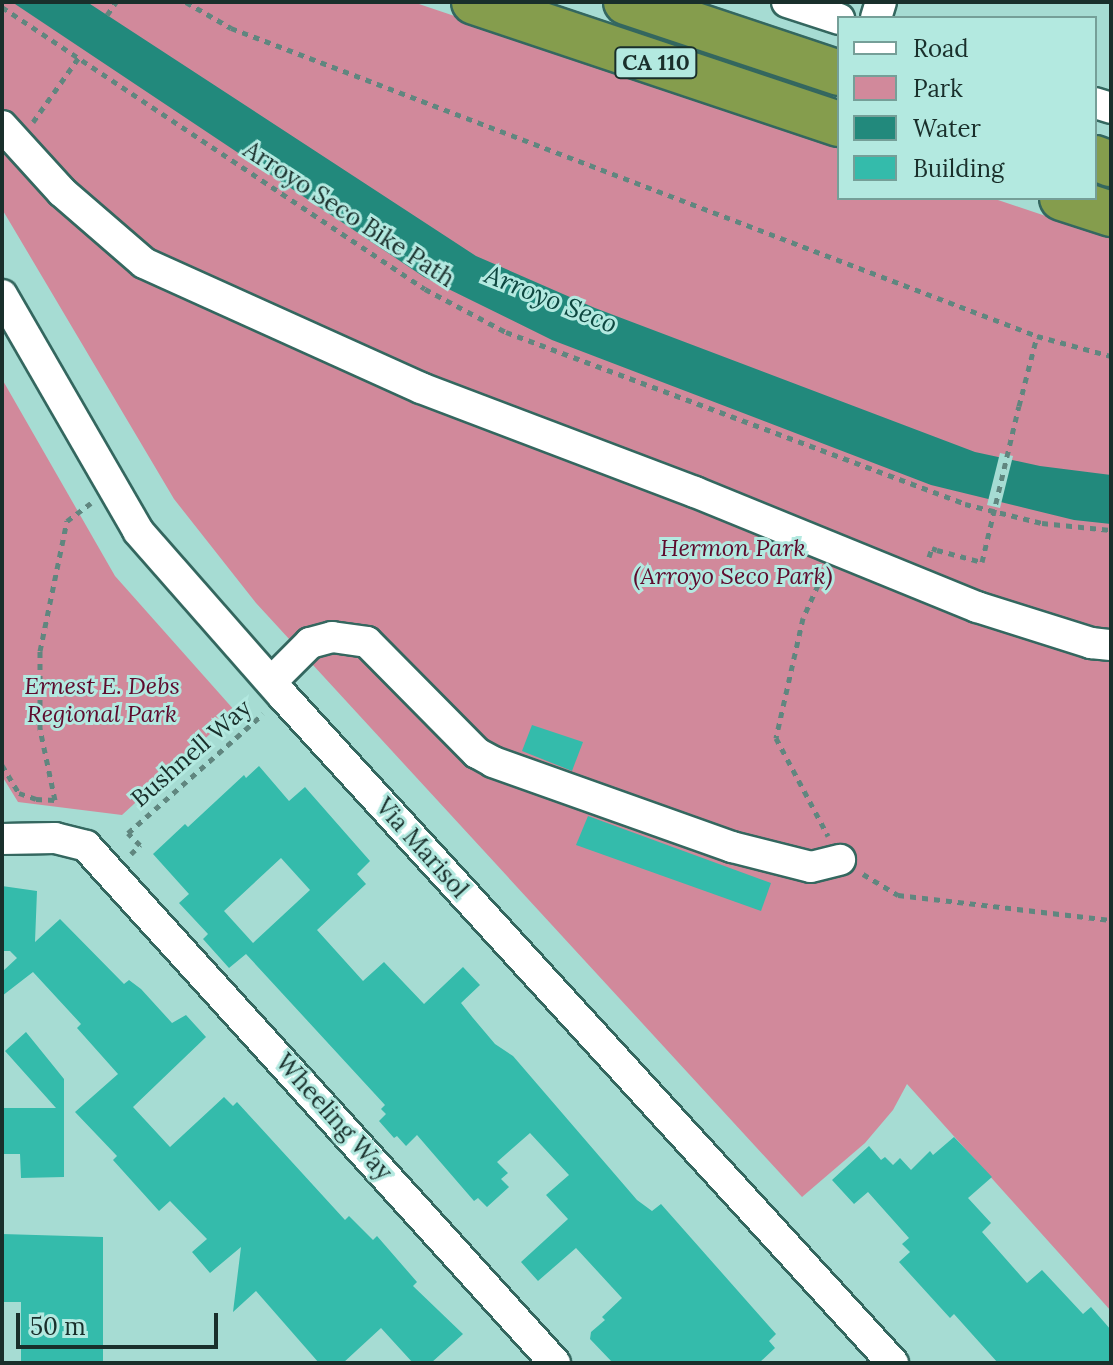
<!DOCTYPE html>
<style>
body{margin:0}
#map{position:relative;width:1113px;height:1365px;overflow:hidden;background:#a6dcd3;font-family:Lora,serif}
div>[style]{position:absolute}
.green>*{inset:0;background:#d1899b}
.water>*{inset:0;background:#22897c}
.pier>*{inset:0;background:#a6dcd3}
.building>*{inset:0;background:#34bbab}
.path>*{height:5px;margin-top:-2.5px;transform-origin:0;background:repeating-linear-gradient(90deg,#60867f 0 6px,transparent 0 12px)}
.roads{filter:drop-shadow(2px 0 #34675f) drop-shadow(-2px 0 #34675f) drop-shadow(0 2px #34675f) drop-shadow(0 -2px #34675f)}
.minor>*{height:30px;margin:-15px;padding:0 15px;transform-origin:15px;border-radius:15px;background:#fff}
.highway>*{height:44px;margin:-22px;padding:0 22px;transform-origin:22px;border-radius:22px;background:#859d4d}
.path-bridge>*{height:5px;margin-top:-2.5px;transform-origin:0;background:repeating-linear-gradient(90deg,#60867f 0 6px,transparent 0 12px)}
span{translate:-50% -50%;white-space:nowrap;text-align:center;line-height:1.15;-webkit-text-stroke:6px #b3e9e0;paint-order:stroke}
.shield-label span{padding:2px 6px;background:#b3e9e0;border:2px solid;border-radius:6px;-webkit-text-stroke-width:0}
.shield-label{font-size:22px;color:#192f2b;font-weight:700}
.street-label{font-size:24px;color:#192f2b}
.park-label{font-size:24px;color:#5e0b2d;font-style:italic}
.water-label{font-size:26px;color:#0e4740;font-style:italic}
.frame{position:absolute;inset:0;border:4px solid #192f2b;pointer-events:none}
.legend{position:absolute;left:837px;top:16px;width:260px;height:184px;box-sizing:border-box;background:#b3e9e0;border:2px solid #759f98;margin:0;padding:10px 14px;list-style:none;font-size:24px;color:#192f2b}
.legend li{display:flex;align-items:center;gap:16px;height:40px}
.legend b{width:40px;border:2px solid #759f98}
.scale{position:absolute;left:16px;top:1313px;width:202px;height:36px;box-sizing:border-box;border:4px solid #192f2b;border-top:0;padding-left:10px;font-size:24px;line-height:28px;white-space:nowrap;color:#192f2b;-webkit-text-stroke:6px #b3e9e0;paint-order:stroke}
</style>
<div id="map">
<div class="green">
<i style="clip-path:polygon(2px 2px,413px 2px,839px 146px,839px 198px,992px 198px,1111px 238px,1111px 1311px,907px 1084px,893px 1110px,865px 1143px,802px 1197px,256px 603px,174px 499px,2px 209px)"></i>
<i style="clip-path:polygon(2px 379px,115px 576px,235px 711px,122px 815px,18px 802px,2px 776px)"></i>
</div>
<div class="water">
<i style="clip-path:polygon(12px 2px,87px 2px,476px 256px,595px 308px,975px 452px,1040px 466px,1111px 475px,1111px 524px,1074px 520px,931px 485px,552px 340px,424px 277px)"></i>
</div>
<div class="pier">
<i style="clip-path:polygon(1000px 453px,1013px 456px,1000px 508px,987px 505px)"></i>
</div>
<div class="building">
<i style="clip-path:polygon(532px 725px,583px 742px,572px 771px,522px 751px)"></i>
<i style="clip-path:polygon(evenodd,259px 766px,289px 801px,305px 787px,370px 861px,357px 874px,366px 884px,317px 930px,363px 981px,384px 962px,424px 1004px,463px 967px,480px 985px,461px 1003px,473px 1018px,495px 1044px,513px 1056px,637px 1200px,652px 1211px,661px 1204px,776px 1334px,769px 1341px,775px 1348px,759px 1363px,613px 1363px,590px 1339px,591px 1332px,605px 1320px,602px 1317px,622px 1298px,576px 1248px,538px 1281px,521px 1262px,568px 1219px,546px 1195px,569px 1175px,530px 1133px,497px 1162px,508px 1173px,501px 1179px,509px 1187px,487px 1207px,478px 1198px,474px 1201px,417px 1135px,406px 1146px,397px 1136px,394px 1138px,379px 1121px,386px 1114px,381px 1109px,385px 1105px,246px 954px,229px 968px,203px 939px,208px 934px,179px 903px,189px 894px,153px 854px,185px 824px,188px 827px,244px 775px,246px 778px,259px 766px,281px 858px,310px 890px,253px 943px,224px 911px,281px 858px)"></i>
<i style="clip-path:polygon(588px 816px,771px 883px,761px 911px,576px 845px)"></i>
<i style="clip-path:polygon(2px 886px,37px 891px,35px 942px,60px 919px,124px 984px,129px 980px,141px 989px,172px 1023px,186px 1015px,206px 1037px,133px 1107px,170px 1147px,224px 1097px,233px 1106px,237px 1102px,345px 1220px,349px 1216px,373px 1240px,377px 1236px,417px 1282px,413px 1286px,463px 1334px,431px 1363px,413px 1363px,381px 1328px,343px 1363px,319px 1363px,256px 1291px,233px 1312px,241px 1247px,210px 1273px,192px 1252px,207px 1239px,170px 1201px,159px 1211px,113px 1160px,117px 1156px,75px 1112px,118px 1074px,77px 1028px,81px 1024px,33px 972px,2px 996px,2px 972px,17px 958px,10px 951px,2px 951px)"></i>
<i style="clip-path:polygon(26px 1032px,64px 1079px,64px 1177px,21px 1178px,20px 1154px,2px 1154px,2px 1108px,56px 1108px,5px 1051px)"></i>
<i style="clip-path:polygon(954px 1137px,992px 1177px,968px 1198px,991px 1223px,982px 1232px,1027px 1283px,1042px 1270px,1083px 1314px,1091px 1307px,1111px 1330px,1111px 1363px,998px 1363px,954px 1314px,950px 1318px,899px 1262px,910px 1252px,902px 1244px,909px 1238px,868px 1192px,854px 1204px,832px 1180px,869px 1146px,881px 1160px,885px 1157px,893px 1165px,900px 1158px,911px 1170px,930px 1151px,933px 1155px)"></i>
<i style="clip-path:polygon(2px 1234px,103px 1237px,103px 1363px,21px 1363px,21px 1302px,2px 1302px)"></i>
</div>
<div class="path">
<i style="left:186px;top:2px;width:52px;rotate:30deg"></i>
<i style="left:231px;top:28px;width:863px;rotate:20.91deg"></i>
<i style="left:1037px;top:336px;width:77px;rotate:15.1deg"></i>
<i style="left:2px;top:7px;width:508px;rotate:33.69deg"></i>
<i style="left:425px;top:289px;width:92px;rotate:28deg"></i>
<i style="left:506px;top:332px;width:490px;rotate:20.5deg"></i>
<i style="left:965px;top:504px;width:79px;rotate:13.9deg"></i>
<i style="left:1042px;top:523px;width:69px;rotate:5.8deg"></i>
<i style="left:107px;top:15px;width:16px;rotate:-55deg"></i>
<i style="left:33px;top:122px;width:80px;rotate:-54.7deg"></i>
<i style="left:1019px;top:406px;width:72px;rotate:-75.6deg"></i>
<i style="left:929px;top:557px;width:9px;rotate:-72deg"></i>
<i style="left:932px;top:548px;width:5px;rotate:22deg"></i>
<i style="left:823px;top:574px;width:48px;rotate:114.4deg"></i>
<i style="left:803px;top:618px;width:123px;rotate:102.7deg"></i>
<i style="left:776px;top:738px;width:111px;rotate:62deg"></i>
<i style="left:2px;top:765px;width:33px;rotate:59deg"></i>
<i style="left:19px;top:793px;width:18px;rotate:19deg"></i>
<i style="left:36px;top:799px;width:19px;rotate:3deg"></i>
<i style="left:55px;top:800px;width:73px;rotate:-101.9deg"></i>
<i style="left:40px;top:729px;width:78px;rotate:-90deg"></i>
<i style="left:40px;top:651px;width:133px;rotate:-78.3deg"></i>
<i style="left:67px;top:521px;width:30px;rotate:-37deg"></i>
<i style="left:131px;top:854px;width:13px;rotate:-45deg"></i>
<i style="left:140px;top:845px;width:17px;rotate:-135deg"></i>
<i style="left:128px;top:833px;width:180px;rotate:-41.4deg"></i>
<i style="left:863px;top:874px;width:41px;rotate:31deg"></i>
<i style="left:898px;top:895px;width:214px;rotate:6.7deg"></i>
</div>
<div class="roads">
<div class="minor">
<i style="left:787px;top:2px;width:55px;rotate:18.1deg"></i>
<i style="left:876px;top:18px;width:17px;rotate:-73deg"></i>
<i style="left:1095px;top:103px;width:17px;rotate:17deg"></i>
<i style="left:2px;top:126px;width:89px;rotate:47.7deg"></i>
<i style="left:62px;top:192px;width:108px;rotate:40.9deg"></i>
<i style="left:144px;top:263px;width:304px;rotate:24.3deg"></i>
<i style="left:421px;top:388px;width:293px;rotate:20.8deg"></i>
<i style="left:695px;top:492px;width:305px;rotate:22.2deg"></i>
<i style="left:977px;top:607px;width:120px;rotate:17.5deg"></i>
<i style="left:1091px;top:643px;width:20px;rotate:6deg"></i>
<i style="left:2px;top:295px;width:272px;rotate:60deg"></i>
<i style="left:138px;top:531px;width:220px;rotate:48.7deg"></i>
<i style="left:283px;top:696px;width:904px;rotate:47.56deg"></i>
<i style="left:271px;top:682px;width:55px;rotate:-45deg"></i>
<i style="left:310px;top:643px;width:23px;rotate:-15deg"></i>
<i style="left:332px;top:637px;width:35px;rotate:8deg"></i>
<i style="left:367px;top:642px;width:156px;rotate:45.3deg"></i>
<i style="left:477px;top:753px;width:18px;rotate:29deg"></i>
<i style="left:493px;top:762px;width:254px;rotate:19.6deg"></i>
<i style="left:732px;top:847px;width:81px;rotate:14.2deg"></i>
<i style="left:811px;top:867px;width:30px;rotate:-14deg"></i>
<i style="left:2px;top:839px;width:53px;rotate:-1.1deg"></i>
<i style="left:55px;top:838px;width:32px;rotate:14deg"></i>
<i style="left:86px;top:846px;width:698px;rotate:47.79deg"></i>
</div>
<div class="highway">
<i style="left:474px;top:2px;width:385px;rotate:18.5deg"></i>
<i style="left:626px;top:2px;width:225px;rotate:18.4deg"></i>
<i style="left:1095px;top:158px;width:17px;rotate:21deg"></i>
<i style="left:1062px;top:198px;width:52px;rotate:18.1deg"></i>
</div>
</div>
<div class="path-bridge">
<i style="left:937px;top:550px;width:47px;rotate:14.9deg"></i>
<i style="left:982px;top:562px;width:160px;rotate:-76.7deg"></i>
</div>
<div class="shield-label">
<span style="left:656px;top:63px">CA 110</span>
</div>
<div class="street-label">
<span style="left:349px;top:214px;rotate:33deg">Arroyo Seco Bike Path</span>
<span style="left:191px;top:753px;rotate:-41deg">Bushnell Way</span>
<span style="left:422px;top:848px;rotate:48deg">Via Marisol</span>
<span style="left:334px;top:1117px;rotate:48deg">Wheeling Way</span>
</div>
<div class="park-label">
<span style="left:733px;top:562px">Hermon Park<br>(Arroyo Seco Park)</span>
<span style="left:102px;top:700px">Ernest E. Debs<br>Regional Park</span>
</div>
<div class="water-label">
<span style="left:551px;top:299px;rotate:22deg">Arroyo Seco</span>
</div>
<div class="frame"></div>
<ul class="legend">
<li><b style="height:10px;background:#fff"></b>Road</li>
<li><b style="height:22px;background:#d1899b"></b>Park</li>
<li><b style="height:22px;background:#22897c"></b>Water</li>
<li><b style="height:22px;background:#34bbab"></b>Building</li>
</ul>
<div class="scale">50 m</div>
</div>
